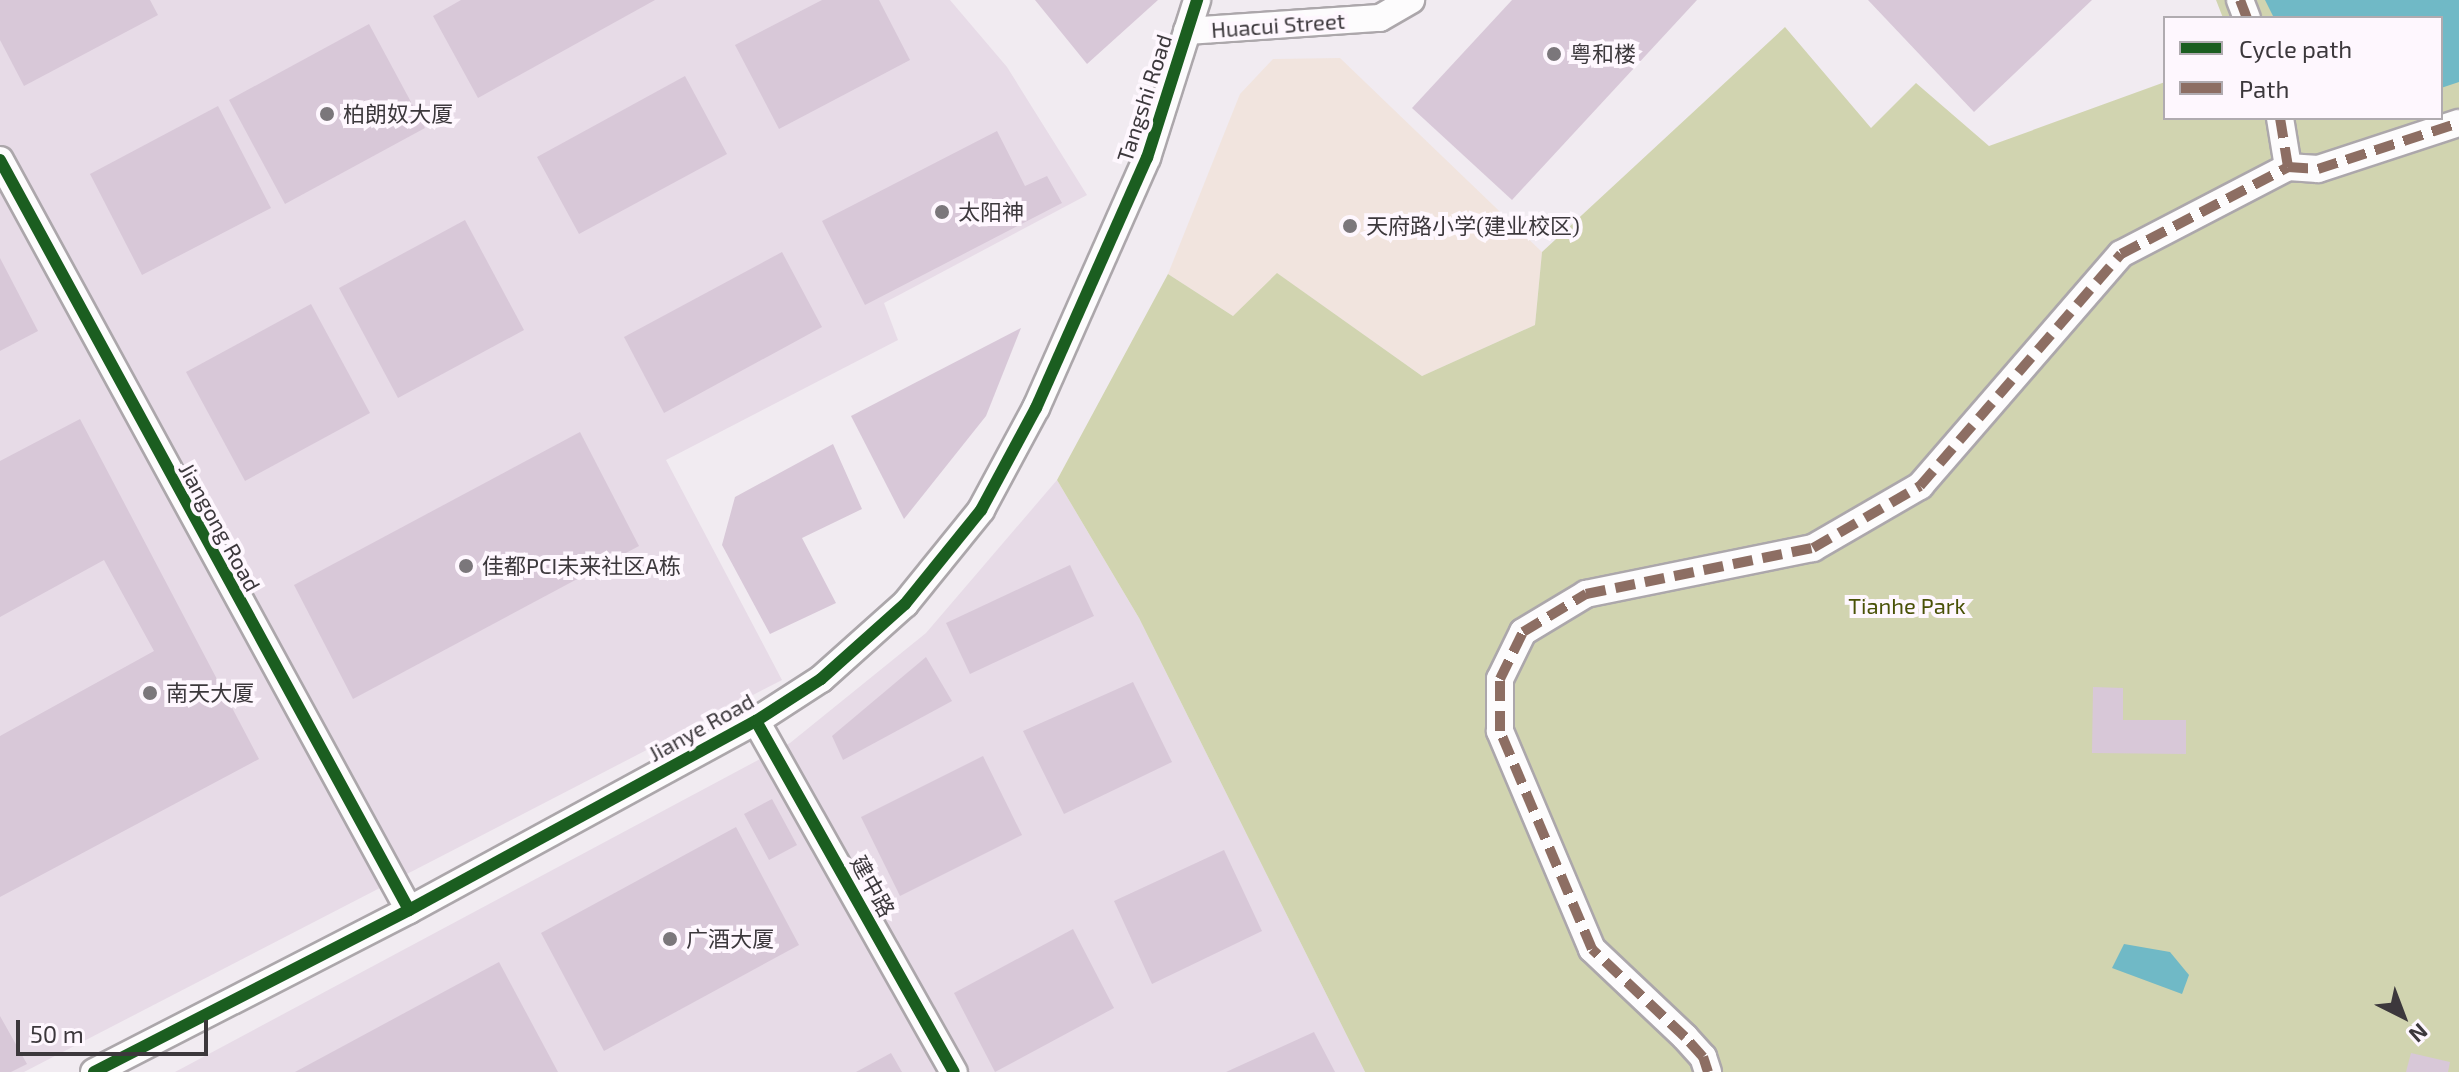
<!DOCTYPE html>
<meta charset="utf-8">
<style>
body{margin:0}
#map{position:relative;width:2459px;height:1072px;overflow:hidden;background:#f1ebf1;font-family:"Exo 2","Noto Sans SC",sans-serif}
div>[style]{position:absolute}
.built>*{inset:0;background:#e7dbe7}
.education>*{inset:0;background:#f1e4de}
.green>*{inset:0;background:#d1d4b0}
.water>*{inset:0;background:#70b9c6}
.building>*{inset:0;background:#d8c8d8}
.roads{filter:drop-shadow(2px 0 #aca7ab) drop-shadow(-2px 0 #aca7ab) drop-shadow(0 2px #aca7ab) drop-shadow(0 -2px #aca7ab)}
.street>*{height:26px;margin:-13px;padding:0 13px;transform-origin:13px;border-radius:13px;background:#fdfcfd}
.quiet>*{height:10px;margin-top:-5px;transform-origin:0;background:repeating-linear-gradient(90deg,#8d6e63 0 20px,transparent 0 30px)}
.cycleway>*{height:12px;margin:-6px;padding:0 6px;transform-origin:6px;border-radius:6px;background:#1b5e20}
.dots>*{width:22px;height:22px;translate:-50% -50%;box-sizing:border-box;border:4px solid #fef7fe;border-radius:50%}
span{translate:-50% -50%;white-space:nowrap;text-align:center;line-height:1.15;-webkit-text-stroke:8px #fef7fe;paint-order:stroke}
.street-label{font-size:22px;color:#3c383c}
.poi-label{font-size:22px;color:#3c383c}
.left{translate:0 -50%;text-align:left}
.park-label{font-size:22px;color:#495107}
.legend{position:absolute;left:2163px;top:16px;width:280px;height:104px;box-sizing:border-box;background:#fef7fe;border:2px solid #b0abb0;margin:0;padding:10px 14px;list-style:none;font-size:24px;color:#3c383c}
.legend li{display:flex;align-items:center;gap:16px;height:40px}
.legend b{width:40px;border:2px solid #b0abb0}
.north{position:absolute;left:2363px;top:976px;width:80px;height:80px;-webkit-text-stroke:6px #fef7fe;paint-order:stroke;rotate:138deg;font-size:22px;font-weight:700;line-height:32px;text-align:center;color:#3c383c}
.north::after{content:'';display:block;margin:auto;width:28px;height:36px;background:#3c383c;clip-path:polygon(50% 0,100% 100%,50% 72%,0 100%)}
.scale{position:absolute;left:16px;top:1020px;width:192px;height:36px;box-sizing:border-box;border:4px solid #3c383c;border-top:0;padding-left:10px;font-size:24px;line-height:28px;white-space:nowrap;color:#3c383c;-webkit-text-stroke:6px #fef7fe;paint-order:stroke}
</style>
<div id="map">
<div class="built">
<i style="clip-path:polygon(0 0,950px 0,1007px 67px,1087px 195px,884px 303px,898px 340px,666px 460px,782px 680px,24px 1072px,0 1072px)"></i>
<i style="clip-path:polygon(1057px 480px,1139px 618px,1365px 1072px,175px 1072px,790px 743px,926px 633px)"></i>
</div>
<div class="education">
<i style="clip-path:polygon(1340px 58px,1542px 252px,1535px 325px,1422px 376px,1278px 274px,1233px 316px,1168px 274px,1240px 94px,1273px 59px)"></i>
</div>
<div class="green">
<i style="clip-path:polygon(2216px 0,2459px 0,2459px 1072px,1365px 1072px,1139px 618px,1057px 480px,1168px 274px,1233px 316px,1277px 273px,1422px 376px,1535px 325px,1542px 252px,1785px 27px,1871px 128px,1916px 83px,1989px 146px,2165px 82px,2165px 118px,2441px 118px,2441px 18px,2223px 18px)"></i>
</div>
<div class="water">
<i style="clip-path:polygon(2265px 0,2459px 0,2459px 82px,2441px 88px,2441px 18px,2274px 18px)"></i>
<i style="clip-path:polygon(2124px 944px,2170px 952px,2189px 975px,2182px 994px,2112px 968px)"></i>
</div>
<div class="building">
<i style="clip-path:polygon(0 0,150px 0,158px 15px,24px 86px,0 40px)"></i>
<i style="clip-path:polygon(461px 0,655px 0,478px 98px,433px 16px)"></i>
<i style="clip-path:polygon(822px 0,879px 0,910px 60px,779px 129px,735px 45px)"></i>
<i style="clip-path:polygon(1035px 0,1158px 0,1087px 64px)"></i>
<i style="clip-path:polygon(1512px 0,1697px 0,1512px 200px,1412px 108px)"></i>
<i style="clip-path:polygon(1868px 0,2092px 0,1974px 112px)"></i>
<i style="clip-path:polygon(369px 24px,425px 128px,285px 204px,229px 100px)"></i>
<i style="clip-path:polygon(685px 76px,727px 154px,579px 234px,537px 157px)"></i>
<i style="clip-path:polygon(218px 106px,271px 208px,142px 275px,90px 174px)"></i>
<i style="clip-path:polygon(997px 131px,1025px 186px,1047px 176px,1062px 203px,865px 305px,822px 221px)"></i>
<i style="clip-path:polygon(465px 220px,524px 330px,398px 398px,339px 288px)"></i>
<i style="clip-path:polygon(782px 252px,822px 327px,664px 413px,624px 337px)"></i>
<i style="clip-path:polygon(0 258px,38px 331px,0 351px)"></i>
<i style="clip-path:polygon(311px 304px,370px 413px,245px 481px,186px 372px)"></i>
<i style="clip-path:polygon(1021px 328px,986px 416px,904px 519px,851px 416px)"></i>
<i style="clip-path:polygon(80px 419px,259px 759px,0 897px,0 736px,154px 651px,104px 560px,0 617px,0 461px)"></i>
<i style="clip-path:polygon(580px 432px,639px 546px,353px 699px,294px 585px)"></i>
<i style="clip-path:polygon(833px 444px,862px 509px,802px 538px,836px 603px,770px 634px,722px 545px,735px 497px)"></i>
<i style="clip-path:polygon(1070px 565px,1094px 616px,970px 674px,946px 623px)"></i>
<i style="clip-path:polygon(926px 657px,952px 701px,843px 760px,832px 736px)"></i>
<i style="clip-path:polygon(1133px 682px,1172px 762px,1064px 814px,1023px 731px)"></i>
<i style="clip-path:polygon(2093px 687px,2123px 688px,2123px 720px,2186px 720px,2186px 754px,2092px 753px)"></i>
<i style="clip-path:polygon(983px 756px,1022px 835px,900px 896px,861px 817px)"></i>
<i style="clip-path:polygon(772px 799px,797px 845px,769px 860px,744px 814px)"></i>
<i style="clip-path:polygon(736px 827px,799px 945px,604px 1051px,541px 933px)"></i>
<i style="clip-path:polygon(1224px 850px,1262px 931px,1152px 984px,1114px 901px)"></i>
<i style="clip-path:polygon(1073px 929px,1114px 1008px,995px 1072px,954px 993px)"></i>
<i style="clip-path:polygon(499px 962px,558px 1072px,295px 1072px)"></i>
<i style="clip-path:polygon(0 1016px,27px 1064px,11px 1072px,0 1072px)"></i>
<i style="clip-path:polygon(1314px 1032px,1335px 1072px,1226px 1072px)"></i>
<i style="clip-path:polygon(891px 1053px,902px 1072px,856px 1072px)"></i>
<i style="clip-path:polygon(2411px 1053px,2450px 1062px,2448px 1072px,2406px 1072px)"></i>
</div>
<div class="roads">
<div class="street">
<i style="left:2240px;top:0;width:19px;rotate:69deg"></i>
<i style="left:1187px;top:31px;width:193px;rotate:-3.9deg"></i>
<i style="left:1380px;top:18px;width:36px;rotate:-30deg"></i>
<i style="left:2280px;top:118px;width:50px;rotate:80.7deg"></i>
<i style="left:0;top:160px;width:854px;rotate:61.39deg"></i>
<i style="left:756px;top:721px;width:403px;rotate:60.6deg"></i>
<i style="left:94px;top:1072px;width:354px;rotate:-27.2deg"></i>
<i style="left:409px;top:910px;width:395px;rotate:-28.6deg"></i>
<i style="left:756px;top:721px;width:77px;rotate:-32.9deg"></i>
<i style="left:821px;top:679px;width:113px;rotate:-41.8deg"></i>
<i style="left:905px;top:604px;width:121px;rotate:-51deg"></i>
<i style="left:981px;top:510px;width:116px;rotate:-61.7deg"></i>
<i style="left:1036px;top:408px;width:274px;rotate:-66.1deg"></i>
<i style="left:1147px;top:158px;width:166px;rotate:-72.4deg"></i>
<i style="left:1708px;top:1072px;width:16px;rotate:-108deg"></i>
<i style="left:1703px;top:1057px;width:27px;rotate:-132deg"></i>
<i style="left:1685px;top:1037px;width:128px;rotate:-136.6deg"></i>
<i style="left:1592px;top:949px;width:237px;rotate:-112.9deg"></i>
<i style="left:1500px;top:731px;width:52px;rotate:-90deg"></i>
<i style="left:1500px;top:679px;width:52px;rotate:-63.9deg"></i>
<i style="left:1523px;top:632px;width:74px;rotate:-31.1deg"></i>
<i style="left:1586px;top:594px;width:232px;rotate:-11.5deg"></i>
<i style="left:1813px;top:548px;width:124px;rotate:-30.1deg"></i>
<i style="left:1920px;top:486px;width:307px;rotate:-49.1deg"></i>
<i style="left:2121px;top:254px;width:188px;rotate:-27.5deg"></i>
<i style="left:2288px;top:167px;width:30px;rotate:4deg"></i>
<i style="left:2318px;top:169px;width:148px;rotate:-18.1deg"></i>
</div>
</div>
<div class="quiet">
<i style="left:2240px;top:0;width:19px;rotate:69deg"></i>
<i style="left:2280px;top:118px;width:50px;rotate:80.7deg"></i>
<i style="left:1708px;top:1072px;width:16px;rotate:-108deg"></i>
<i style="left:1703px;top:1057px;width:27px;rotate:-132deg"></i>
<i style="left:1685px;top:1037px;width:128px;rotate:-136.6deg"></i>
<i style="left:1592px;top:949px;width:237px;rotate:-112.9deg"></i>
<i style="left:1500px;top:731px;width:52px;rotate:-90deg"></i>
<i style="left:1500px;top:679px;width:52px;rotate:-63.9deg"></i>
<i style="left:1523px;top:632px;width:74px;rotate:-31.1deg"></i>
<i style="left:1586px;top:594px;width:232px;rotate:-11.5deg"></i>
<i style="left:1813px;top:548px;width:124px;rotate:-30.1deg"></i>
<i style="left:1920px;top:486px;width:307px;rotate:-49.1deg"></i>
<i style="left:2121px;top:254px;width:188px;rotate:-27.5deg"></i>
<i style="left:2288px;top:167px;width:30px;rotate:4deg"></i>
<i style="left:2318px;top:169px;width:148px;rotate:-18.1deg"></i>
</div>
<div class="cycleway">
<i style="left:0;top:160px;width:854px;rotate:61.39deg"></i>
<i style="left:756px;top:721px;width:403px;rotate:60.6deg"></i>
<i style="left:94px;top:1072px;width:354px;rotate:-27.2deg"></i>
<i style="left:409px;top:910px;width:395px;rotate:-28.6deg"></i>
<i style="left:756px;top:721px;width:77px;rotate:-32.9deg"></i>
<i style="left:821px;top:679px;width:113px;rotate:-41.8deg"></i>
<i style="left:905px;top:604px;width:121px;rotate:-51deg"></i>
<i style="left:981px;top:510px;width:116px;rotate:-61.7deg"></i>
<i style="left:1036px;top:408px;width:274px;rotate:-66.1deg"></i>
<i style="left:1147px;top:158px;width:166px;rotate:-72.4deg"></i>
</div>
<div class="dots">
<i style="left:1554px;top:54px;background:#7b777b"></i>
<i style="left:327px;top:114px;background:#7b777b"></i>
<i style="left:942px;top:212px;background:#7b777b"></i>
<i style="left:1350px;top:226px;background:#7b777b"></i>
<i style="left:466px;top:566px;background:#7b777b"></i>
<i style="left:150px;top:693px;background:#7b777b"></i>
<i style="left:670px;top:939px;background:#7b777b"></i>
</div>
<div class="street-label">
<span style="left:1278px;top:25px;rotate:-4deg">Huacui Street</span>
<span style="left:1144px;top:98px;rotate:-72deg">Tangshi Road</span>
<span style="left:220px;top:527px;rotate:61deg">Jiangong Road</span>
<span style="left:701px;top:727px;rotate:-29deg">Jianye Road</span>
<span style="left:873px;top:886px;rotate:61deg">建中路</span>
</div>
<div class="poi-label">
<span class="left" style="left:1570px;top:54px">粤和楼</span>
<span class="left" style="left:343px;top:114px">柏朗奴大厦</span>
<span class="left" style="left:958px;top:212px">太阳神</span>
<span class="left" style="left:1366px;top:226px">天府路小学(建业校区)</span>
<span class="left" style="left:482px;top:566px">佳都PCI未来社区A栋</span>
<span class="left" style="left:166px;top:693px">南天大厦</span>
<span class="left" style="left:686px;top:939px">广酒大厦</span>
</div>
<div class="park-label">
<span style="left:1907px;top:606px">Tianhe Park</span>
</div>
<ul class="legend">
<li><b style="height:10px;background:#1b5e20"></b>Cycle path</li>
<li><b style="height:10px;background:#8d6e63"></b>Path</li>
</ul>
<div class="north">N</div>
<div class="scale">50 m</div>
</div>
